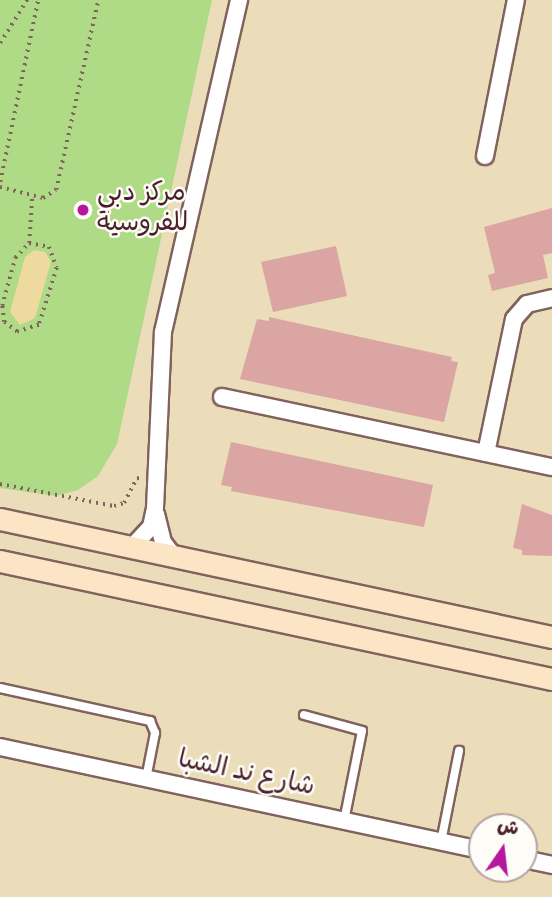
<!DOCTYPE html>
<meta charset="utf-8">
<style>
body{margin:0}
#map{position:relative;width:552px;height:897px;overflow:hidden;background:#ebddba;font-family:Dekko,"Playpen Sans Arabic",sans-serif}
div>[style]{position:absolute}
.green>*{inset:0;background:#afda86}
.sand>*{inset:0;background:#eeda9e}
.building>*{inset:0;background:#daa5a3}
.path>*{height:3.5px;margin-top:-1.75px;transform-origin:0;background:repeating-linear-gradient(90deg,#82625d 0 2px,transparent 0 7px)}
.roads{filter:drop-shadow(2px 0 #82625d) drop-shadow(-2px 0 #82625d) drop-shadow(0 2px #82625d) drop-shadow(0 -2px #82625d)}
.lane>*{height:8px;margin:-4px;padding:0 4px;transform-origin:4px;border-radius:4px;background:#fff}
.street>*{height:16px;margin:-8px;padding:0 8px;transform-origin:8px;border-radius:8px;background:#fff}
.secondary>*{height:21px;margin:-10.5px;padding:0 10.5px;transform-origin:10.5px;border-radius:10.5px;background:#fce5c4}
.dots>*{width:19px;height:19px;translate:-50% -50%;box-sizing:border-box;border:4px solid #fdfcf7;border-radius:50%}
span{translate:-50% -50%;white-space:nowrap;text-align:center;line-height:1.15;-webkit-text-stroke:5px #fdfcf7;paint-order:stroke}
.poi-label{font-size:26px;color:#4a1f2b}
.left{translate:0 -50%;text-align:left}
.street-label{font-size:26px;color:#4a1f2b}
.north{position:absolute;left:468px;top:813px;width:70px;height:70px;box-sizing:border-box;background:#fdfcf7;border:2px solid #b5a4a5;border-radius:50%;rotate:14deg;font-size:19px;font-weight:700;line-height:28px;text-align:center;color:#4a1f2b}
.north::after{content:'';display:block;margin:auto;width:24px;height:32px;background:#b5179e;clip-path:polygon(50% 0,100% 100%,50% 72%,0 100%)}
</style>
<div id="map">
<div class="green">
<i style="clip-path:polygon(0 0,212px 0,117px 444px,98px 476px,78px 490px,56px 496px,0 488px)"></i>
</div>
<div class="sand">
<i style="clip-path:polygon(34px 250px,45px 252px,51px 262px,35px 318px,20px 325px,10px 312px,25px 257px)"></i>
</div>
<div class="building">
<i style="clip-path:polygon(552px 208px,552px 253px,543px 255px,548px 278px,492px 291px,488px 275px,495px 273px,484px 227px)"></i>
<i style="clip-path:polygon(336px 246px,347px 296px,273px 312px,261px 262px)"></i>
<i style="clip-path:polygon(269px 317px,452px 357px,451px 361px,458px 362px,444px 422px,240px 379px,257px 319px,269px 321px)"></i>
<i style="clip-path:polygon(231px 442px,433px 485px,424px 527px,231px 491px,232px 487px,221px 485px)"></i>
<i style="clip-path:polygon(522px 504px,552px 515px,552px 556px,522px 555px,522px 550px,513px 548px)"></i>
</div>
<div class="path">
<i style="left:0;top:43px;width:51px;rotate:-57.9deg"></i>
<i style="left:0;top:182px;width:186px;rotate:-78.2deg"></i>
<i style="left:0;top:187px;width:44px;rotate:14.3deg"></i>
<i style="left:43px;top:198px;width:15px;rotate:-32deg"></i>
<i style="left:56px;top:190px;width:195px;rotate:-77.5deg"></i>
<i style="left:29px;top:243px;width:20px;rotate:11deg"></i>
<i style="left:49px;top:247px;width:22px;rotate:69deg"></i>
<i style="left:57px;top:268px;width:60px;rotate:107.5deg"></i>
<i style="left:39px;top:325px;width:23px;rotate:162deg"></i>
<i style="left:17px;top:332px;width:16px;rotate:-142deg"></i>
<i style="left:4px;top:322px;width:16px;rotate:-97deg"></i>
<i style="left:2px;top:306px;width:50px;rotate:-74.8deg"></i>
<i style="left:15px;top:258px;width:21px;rotate:-47deg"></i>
<i style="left:29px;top:243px;width:47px;rotate:-86.3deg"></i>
<i style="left:0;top:484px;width:116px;rotate:10.9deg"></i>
<i style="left:114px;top:506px;width:10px;rotate:-17deg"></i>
<i style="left:124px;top:503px;width:28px;rotate:-63deg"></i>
<i style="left:137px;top:478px;width:4px;rotate:14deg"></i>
</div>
<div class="roads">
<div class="lane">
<i style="left:0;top:688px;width:154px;rotate:12.4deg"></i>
<i style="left:150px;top:721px;width:13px;rotate:67deg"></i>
<i style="left:155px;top:733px;width:47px;rotate:101.1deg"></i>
<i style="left:304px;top:715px;width:60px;rotate:15.4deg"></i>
<i style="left:362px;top:731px;width:92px;rotate:101.3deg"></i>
<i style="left:441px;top:842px;width:93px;rotate:-78.8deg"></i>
</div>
<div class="street">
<i style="left:485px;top:156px;width:159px;rotate:-78.8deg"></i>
<i style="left:222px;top:397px;width:337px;rotate:12deg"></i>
<i style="left:486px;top:453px;width:137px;rotate:-78.2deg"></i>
<i style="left:514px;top:319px;width:20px;rotate:-49deg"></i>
<i style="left:527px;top:304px;width:26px;rotate:-13deg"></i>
<i style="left:156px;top:514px;width:29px;rotate:76deg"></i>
<i style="left:163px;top:542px;width:15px;rotate:53deg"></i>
<i style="left:133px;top:546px;width:26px;rotate:-47deg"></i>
<i style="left:151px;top:527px;width:19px;rotate:-78deg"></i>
<i style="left:155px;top:508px;width:176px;rotate:-87.4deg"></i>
<i style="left:163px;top:332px;width:341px;rotate:-77.1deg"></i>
<i style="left:0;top:747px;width:493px;rotate:12.1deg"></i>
<i style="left:524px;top:859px;width:29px;rotate:12deg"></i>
</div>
<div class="secondary">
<i style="left:0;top:519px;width:564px;rotate:12.07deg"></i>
<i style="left:0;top:561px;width:564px;rotate:12.07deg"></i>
</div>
</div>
<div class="dots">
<i style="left:83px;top:210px;background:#b5179e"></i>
</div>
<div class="poi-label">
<span class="left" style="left:97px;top:210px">مركز دبي<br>للفروسية</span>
</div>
<div class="street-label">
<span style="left:246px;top:775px;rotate:12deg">شارع ند الشبا</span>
</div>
<div class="north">ش</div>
</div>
